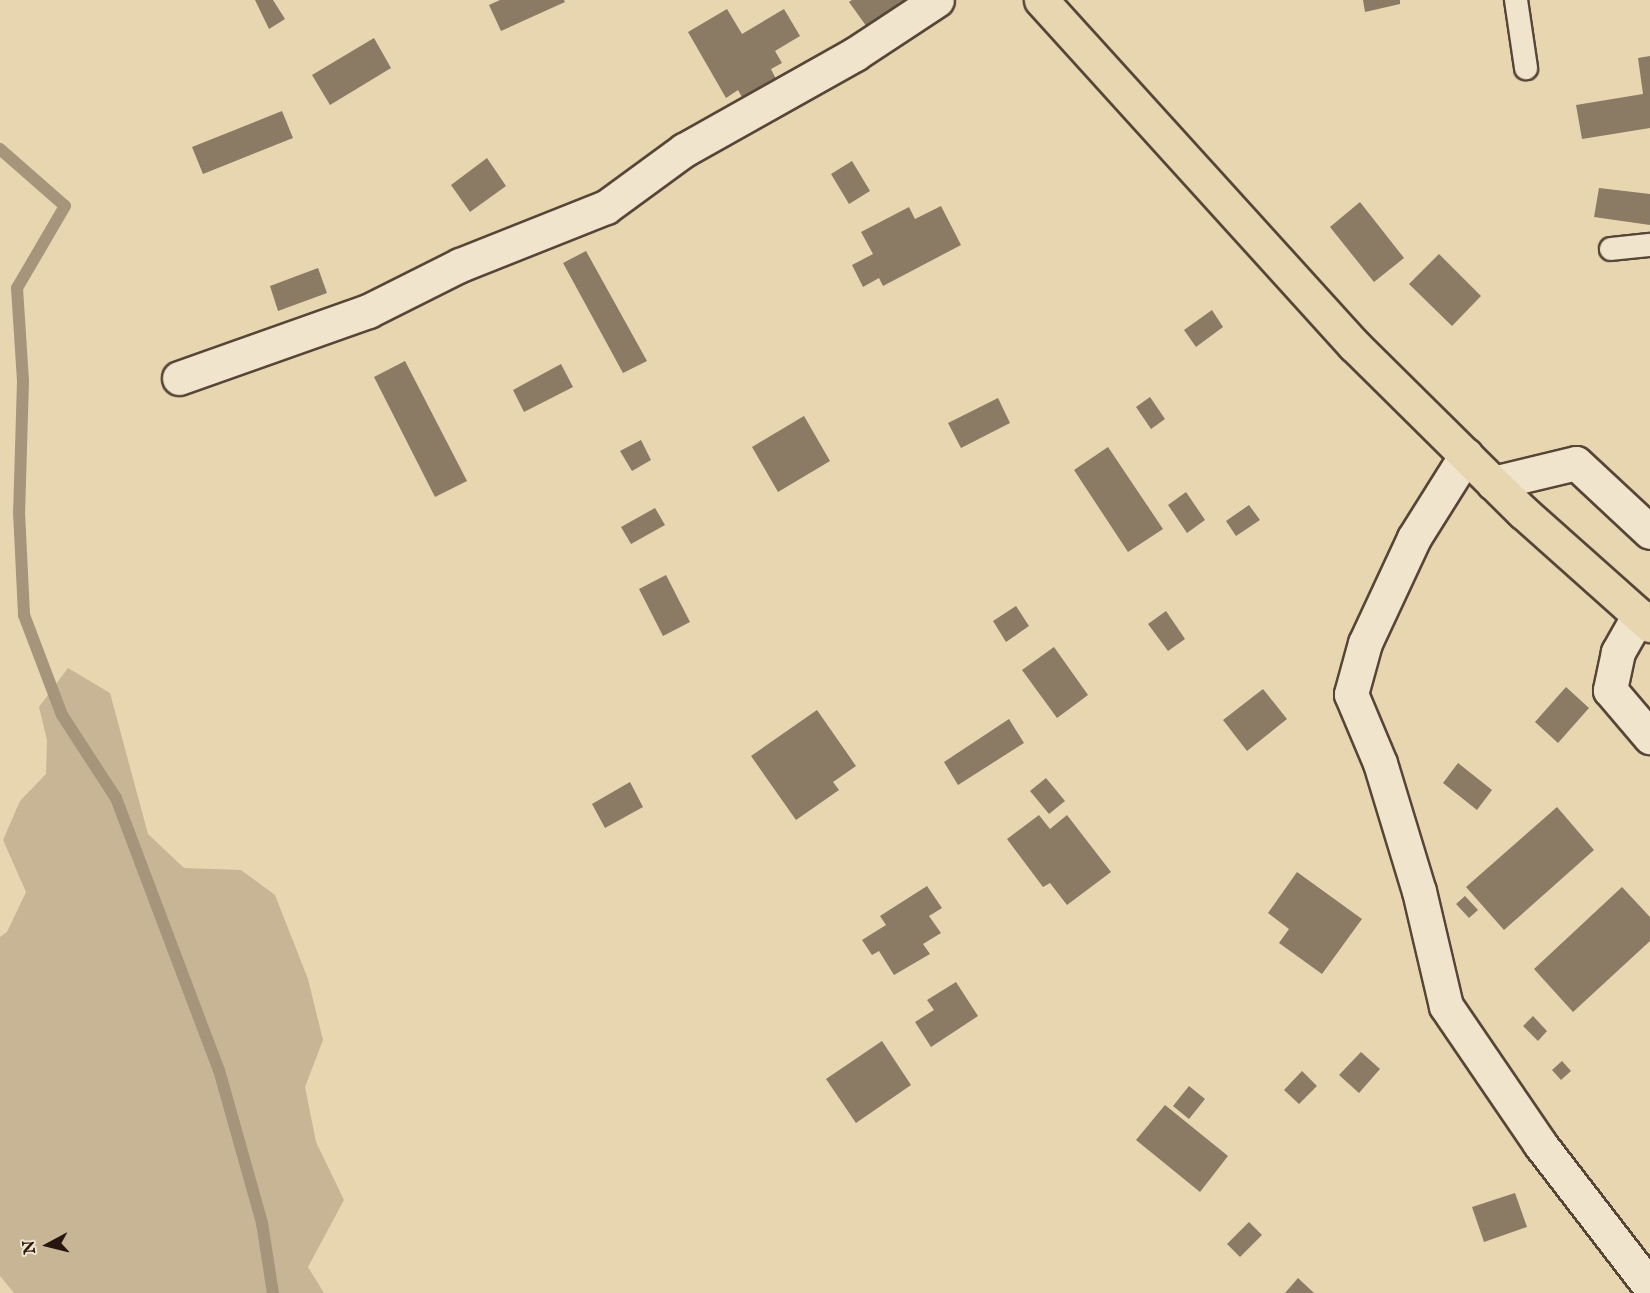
<!DOCTYPE html>
<style>
body{margin:0}
#map{position:relative;width:1650px;height:1293px;overflow:hidden;background:#e8d6b1;font-family:"IM FELL English",serif}
div>[style]{position:absolute}
.green>*{inset:0;background:#c7b596}
.stream>*{height:12px;margin:-6px;padding:0 6px;transform-origin:6px;border-radius:6px;background:#a6957a}
.building>*{inset:0;background:#8b7a64}
.roads{filter:drop-shadow(2px 0 #574638) drop-shadow(-2px 0 #574638) drop-shadow(0 2px #574638) drop-shadow(0 -2px #574638)}
.service>*{height:22px;margin:-11px;padding:0 11px;transform-origin:11px;border-radius:11px;background:#f0e4cc}
.minor>*{height:33px;margin:-16.5px;padding:0 16.5px;transform-origin:16.5px;border-radius:16.5px;background:#f0e4cc}
.primary>*{height:33px;margin:-16.5px;padding:0 16.5px;transform-origin:16.5px;border-radius:16.5px;background:#e8d6b1}
span{translate:-50% -50%;white-space:nowrap;text-align:center;line-height:1.15;-webkit-text-stroke:6px #f0e4cc;paint-order:stroke}
.north{position:absolute;left:18px;top:1215px;width:60px;height:60px;-webkit-text-stroke:4px #f0e4cc;paint-order:stroke;rotate:263deg;font-size:16px;font-weight:700;line-height:24px;text-align:center;color:#271610}
.north::after{content:'';display:block;margin:auto;width:21px;height:27px;background:#271610;clip-path:polygon(50% 0,100% 100%,50% 72%,0 100%)}
</style>
<div id="map">
<div class="green">
<i style="clip-path:polygon(68px 668px,110px 693px,148px 834px,184px 868px,241px 870px,275px 895px,308px 979px,323px 1040px,305px 1087px,316px 1142px,344px 1200px,308px 1267px,324px 1293px,14px 1293px,0 1276px,0 937px,7px 932px,26px 892px,3px 840px,20px 801px,46px 774px,47px 740px,39px 707px)"></i>
</div>
<div class="stream">
<i style="left:0;top:149px;width:86px;rotate:41.2deg"></i>
<i style="left:65px;top:206px;width:95px;rotate:120.3deg"></i>
<i style="left:17px;top:288px;width:93px;rotate:86.3deg"></i>
<i style="left:23px;top:381px;width:131px;rotate:91.7deg"></i>
<i style="left:19px;top:512px;width:103px;rotate:87.2deg"></i>
<i style="left:24px;top:615px;width:107px;rotate:69.2deg"></i>
<i style="left:62px;top:715px;width:99px;rotate:57deg"></i>
<i style="left:116px;top:798px;width:291px;rotate:69.3deg"></i>
<i style="left:219px;top:1070px;width:159px;rotate:74.3deg"></i>
<i style="left:262px;top:1223px;width:71px;rotate:81.1deg"></i>
</div>
<div class="building">
<i style="clip-path:polygon(255px 0,273px 0,285px 19px,269px 29px)"></i>
<i style="clip-path:polygon(500px 0,564px 0,565px 2px,501px 31px,489px 5px)"></i>
<i style="clip-path:polygon(852px 0,906px 0,910px 6px,872px 34px,849px 2px)"></i>
<i style="clip-path:polygon(1363px 0,1400px 0,1400px 4px,1365px 12px)"></i>
<i style="clip-path:polygon(727px 9px,742px 34px,784px 9px,800px 36px,775px 51px,782px 63px,771px 69px,776px 79px,743px 99px,738px 90px,726px 98px,688px 32px)"></i>
<i style="clip-path:polygon(374px 38px,391px 68px,330px 105px,312px 75px)"></i>
<i style="clip-path:polygon(1650px 56px,1650px 128px,1582px 139px,1576px 105px,1643px 94px,1638px 58px)"></i>
<i style="clip-path:polygon(282px 111px,293px 138px,203px 174px,192px 147px)"></i>
<i style="clip-path:polygon(487px 158px,506px 186px,470px 212px,451px 185px)"></i>
<i style="clip-path:polygon(852px 161px,870px 191px,849px 204px,831px 174px)"></i>
<i style="clip-path:polygon(1599px 188px,1650px 194px,1650px 225px,1594px 217px)"></i>
<i style="clip-path:polygon(1360px 202px,1404px 258px,1374px 282px,1330px 227px)"></i>
<i style="clip-path:polygon(941px 206px,961px 245px,883px 286px,879px 278px,863px 287px,852px 265px,873px 254px,861px 232px,909px 207px,915px 219px)"></i>
<i style="clip-path:polygon(586px 251px,647px 361px,623px 373px,563px 263px)"></i>
<i style="clip-path:polygon(1439px 254px,1481px 296px,1452px 326px,1409px 284px)"></i>
<i style="clip-path:polygon(318px 268px,327px 293px,278px 311px,270px 286px)"></i>
<i style="clip-path:polygon(1212px 310px,1223px 327px,1196px 347px,1184px 330px)"></i>
<i style="clip-path:polygon(405px 361px,467px 481px,435px 497px,374px 377px)"></i>
<i style="clip-path:polygon(561px 364px,573px 387px,524px 412px,513px 390px)"></i>
<i style="clip-path:polygon(1150px 397px,1165px 419px,1151px 429px,1136px 407px)"></i>
<i style="clip-path:polygon(998px 398px,1010px 423px,961px 448px,948px 423px)"></i>
<i style="clip-path:polygon(804px 416px,830px 461px,778px 492px,752px 447px)"></i>
<i style="clip-path:polygon(641px 440px,651px 460px,632px 471px,620px 451px)"></i>
<i style="clip-path:polygon(1108px 447px,1163px 529px,1128px 552px,1074px 470px)"></i>
<i style="clip-path:polygon(1186px 492px,1205px 520px,1187px 533px,1168px 505px)"></i>
<i style="clip-path:polygon(1249px 505px,1260px 520px,1236px 536px,1226px 521px)"></i>
<i style="clip-path:polygon(655px 508px,665px 525px,631px 544px,621px 527px)"></i>
<i style="clip-path:polygon(666px 575px,690px 622px,663px 636px,639px 589px)"></i>
<i style="clip-path:polygon(1016px 606px,1029px 626px,1006px 642px,993px 621px)"></i>
<i style="clip-path:polygon(1166px 611px,1185px 639px,1168px 651px,1148px 624px)"></i>
<i style="clip-path:polygon(1054px 647px,1088px 695px,1057px 718px,1022px 670px)"></i>
<i style="clip-path:polygon(1566px 687px,1589px 708px,1558px 743px,1535px 722px)"></i>
<i style="clip-path:polygon(1263px 689px,1287px 719px,1247px 751px,1223px 720px)"></i>
<i style="clip-path:polygon(817px 710px,856px 766px,833px 782px,839px 790px,796px 820px,751px 756px)"></i>
<i style="clip-path:polygon(1009px 719px,1024px 743px,958px 785px,944px 762px)"></i>
<i style="clip-path:polygon(1458px 763px,1492px 790px,1477px 810px,1443px 783px)"></i>
<i style="clip-path:polygon(1046px 778px,1065px 801px,1049px 814px,1030px 791px)"></i>
<i style="clip-path:polygon(630px 782px,643px 807px,605px 828px,592px 804px)"></i>
<i style="clip-path:polygon(1557px 807px,1594px 850px,1504px 930px,1466px 887px)"></i>
<i style="clip-path:polygon(1039px 815px,1050px 829px,1067px 815px,1111px 872px,1067px 905px,1050px 883px,1043px 887px,1007px 839px)"></i>
<i style="clip-path:polygon(1297px 872px,1362px 919px,1322px 974px,1279px 943px,1289px 929px,1268px 913px)"></i>
<i style="clip-path:polygon(927px 886px,942px 908px,929px 916px,941px 933px,923px 944px,930px 954px,894px 975px,879px 951px,872px 955px,862px 940px,886px 925px,880px 916px)"></i>
<i style="clip-path:polygon(1622px 887px,1650px 917px,1650px 941px,1573px 1012px,1534px 969px)"></i>
<i style="clip-path:polygon(1465px 896px,1478px 910px,1469px 918px,1456px 904px)"></i>
<i style="clip-path:polygon(956px 982px,978px 1016px,931px 1047px,915px 1022px,934px 1010px,927px 1000px)"></i>
<i style="clip-path:polygon(1533px 1016px,1547px 1031px,1538px 1041px,1523px 1026px)"></i>
<i style="clip-path:polygon(882px 1041px,911px 1085px,856px 1123px,826px 1079px)"></i>
<i style="clip-path:polygon(1361px 1052px,1380px 1069px,1359px 1093px,1339px 1075px)"></i>
<i style="clip-path:polygon(1562px 1061px,1571px 1071px,1561px 1080px,1552px 1070px)"></i>
<i style="clip-path:polygon(1302px 1071px,1317px 1086px,1299px 1104px,1284px 1090px)"></i>
<i style="clip-path:polygon(1189px 1086px,1205px 1099px,1189px 1119px,1173px 1106px)"></i>
<i style="clip-path:polygon(1165px 1105px,1228px 1156px,1200px 1192px,1136px 1140px)"></i>
<i style="clip-path:polygon(1515px 1193px,1527px 1227px,1484px 1242px,1472px 1207px)"></i>
<i style="clip-path:polygon(1249px 1222px,1262px 1235px,1240px 1257px,1227px 1244px)"></i>
<i style="clip-path:polygon(1298px 1278px,1314px 1293px,1285px 1293px)"></i>
</div>
<div class="roads">
<div class="service">
<i style="left:1516px;top:0;width:69px;rotate:81.6deg"></i>
<i style="left:1611px;top:249px;width:39px;rotate:-6deg"></i>
</div>
<div class="minor">
<i style="left:179px;top:378px;width:201px;rotate:-19.5deg"></i>
<i style="left:368px;top:311px;width:103px;rotate:-26.6deg"></i>
<i style="left:460px;top:265px;width:157px;rotate:-21.7deg"></i>
<i style="left:606px;top:207px;width:97px;rotate:-36.2deg"></i>
<i style="left:684px;top:150px;width:196px;rotate:-29.3deg"></i>
<i style="left:855px;top:54px;width:98px;rotate:-33.4deg"></i>
<i style="left:1466px;top:455px;width:98px;rotate:122.1deg"></i>
<i style="left:1414px;top:538px;width:116px;rotate:115deg"></i>
<i style="left:1365px;top:643px;width:53px;rotate:105.4deg"></i>
<i style="left:1351px;top:694px;width:75px;rotate:67.2deg"></i>
<i style="left:1380px;top:763px;width:134px;rotate:73.1deg"></i>
<i style="left:1419px;top:891px;width:118px;rotate:76.8deg"></i>
<i style="left:1446px;top:1006px;width:167px;rotate:55.7deg"></i>
<i style="left:1540px;top:1144px;width:180px;rotate:52.4deg"></i>
<i style="left:1493px;top:483px;width:85px;rotate:-13.5deg"></i>
<i style="left:1576px;top:463px;width:101px;rotate:43deg"></i>
<i style="left:1639px;top:615px;width:43px;rotate:119.6deg"></i>
<i style="left:1618px;top:652px;width:39px;rotate:102deg"></i>
<i style="left:1610px;top:690px;width:62px;rotate:49.6deg"></i>
</div>
<div class="primary">
<i style="left:1041px;top:0;width:466px;rotate:47.8deg"></i>
<i style="left:1354px;top:345px;width:238px;rotate:44.7deg"></i>
<i style="left:1523px;top:512px;width:170px;rotate:41.7deg"></i>
</div>
</div>
<div class="north">N</div>
</div>
